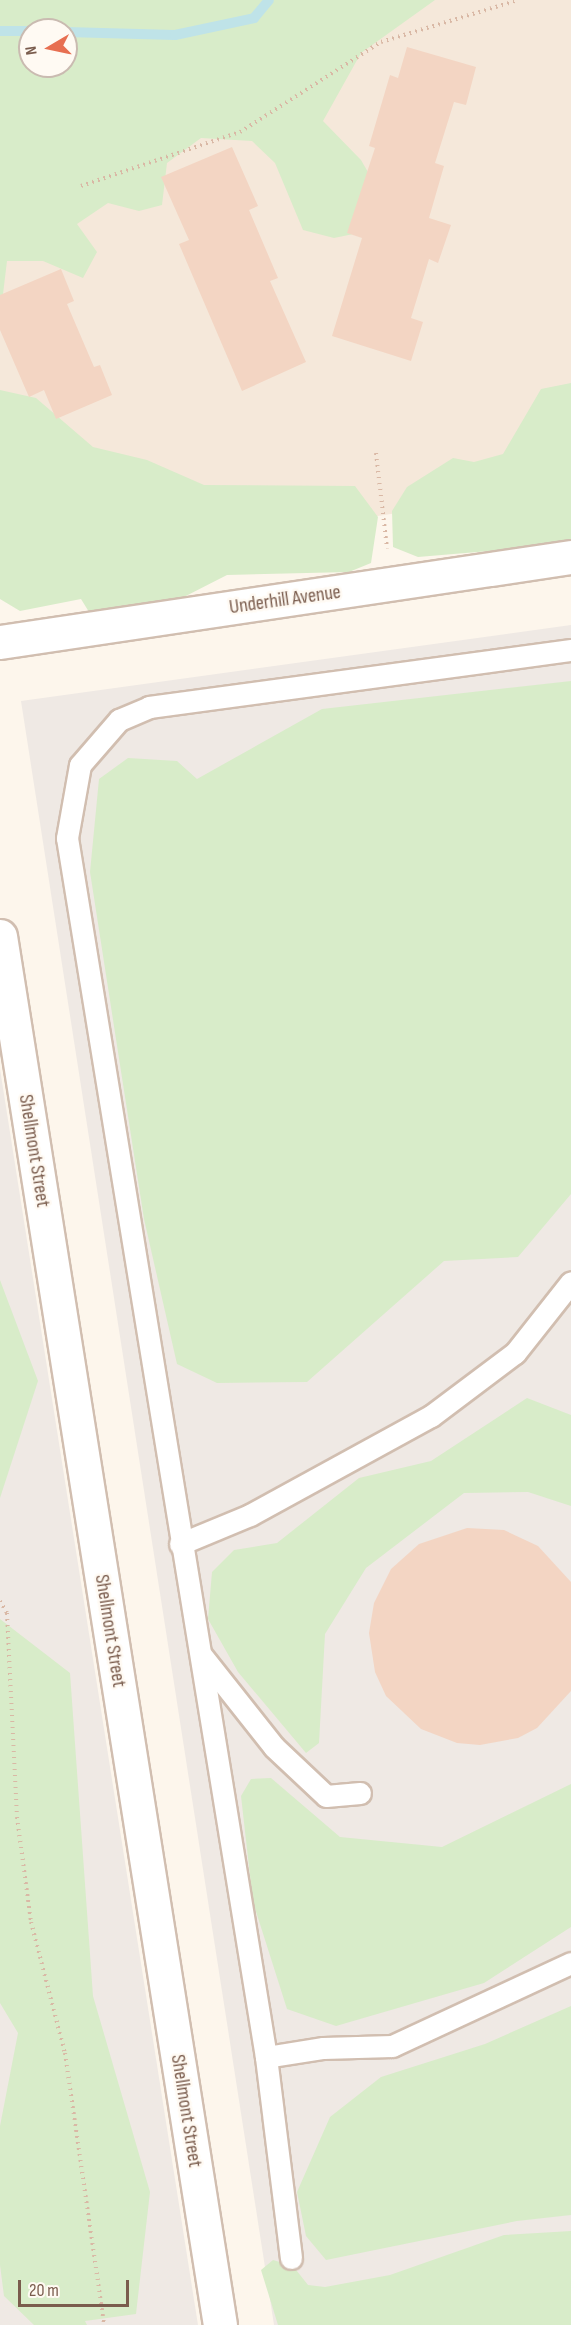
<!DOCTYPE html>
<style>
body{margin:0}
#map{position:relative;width:571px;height:2325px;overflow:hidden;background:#fdf6ec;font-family:"Sofia Sans Condensed",sans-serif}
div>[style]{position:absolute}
.residential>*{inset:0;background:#f5e8da}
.industrial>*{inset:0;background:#efe9e4}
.green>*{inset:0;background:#d8ecc9}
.stream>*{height:10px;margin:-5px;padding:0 5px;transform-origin:5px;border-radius:5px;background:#bfe3e8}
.building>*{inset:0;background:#f3d5c3}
.path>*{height:4px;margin-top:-2px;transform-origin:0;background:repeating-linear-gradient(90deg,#d9b8a5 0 1.5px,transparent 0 6px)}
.roads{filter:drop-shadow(2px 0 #d1beb0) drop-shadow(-2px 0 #d1beb0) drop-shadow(0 2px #d1beb0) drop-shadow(0 -2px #d1beb0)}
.service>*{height:21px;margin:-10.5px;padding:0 10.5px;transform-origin:10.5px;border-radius:10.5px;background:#fff}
.tertiary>*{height:33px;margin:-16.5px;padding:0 16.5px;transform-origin:16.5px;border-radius:16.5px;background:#fff}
span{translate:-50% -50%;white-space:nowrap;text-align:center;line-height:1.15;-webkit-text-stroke:5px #fffaf3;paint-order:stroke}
.street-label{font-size:20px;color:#7a5c4d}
.north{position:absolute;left:18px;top:18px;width:60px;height:60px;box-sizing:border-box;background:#fffaf3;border:2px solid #cabbb1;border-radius:50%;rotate:261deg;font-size:16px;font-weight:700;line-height:24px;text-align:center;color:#7a5c4d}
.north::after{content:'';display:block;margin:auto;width:21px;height:27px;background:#e76f51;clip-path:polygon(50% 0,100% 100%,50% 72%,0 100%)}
.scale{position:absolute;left:18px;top:2280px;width:111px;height:27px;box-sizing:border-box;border:3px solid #7a5c4d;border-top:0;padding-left:8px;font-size:18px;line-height:21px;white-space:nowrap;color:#7a5c4d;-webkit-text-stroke:4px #fffaf3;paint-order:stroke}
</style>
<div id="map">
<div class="residential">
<i style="clip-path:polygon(337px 0,571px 0,571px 487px,4px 572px,0 544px,0 102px)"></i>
</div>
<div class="industrial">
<i style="clip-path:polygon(571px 625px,571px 2304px,439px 2325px,274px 2325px,21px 701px)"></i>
<i style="clip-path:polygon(0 1069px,198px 2325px,0 2325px)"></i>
</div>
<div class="green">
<i style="clip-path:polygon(evenodd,0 0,435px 0,361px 53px,323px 121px,361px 160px,387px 205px,368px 231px,334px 238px,303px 230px,275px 163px,252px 141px,201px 138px,167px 163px,162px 205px,139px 211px,108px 203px,77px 224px,97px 252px,83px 278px,43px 261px,7px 261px,0 319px,0 0,30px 30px,66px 30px,66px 66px,30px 66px,30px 30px)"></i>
<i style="clip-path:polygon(571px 383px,571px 544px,418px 557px,393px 547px,392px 511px,407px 487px,453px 458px,474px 462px,503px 454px,541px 389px)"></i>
<i style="clip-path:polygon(0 390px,36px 398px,93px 447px,147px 460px,204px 485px,355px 486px,378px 517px,371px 563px,349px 572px,227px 575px,176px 601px,89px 612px,81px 599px,20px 611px,0 599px)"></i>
<i style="clip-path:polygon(571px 681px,571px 1194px,518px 1257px,444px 1261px,307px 1382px,217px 1383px,177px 1364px,144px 1219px,90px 872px,99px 779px,128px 758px,177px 761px,197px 779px,322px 709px)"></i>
<i style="clip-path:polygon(0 1280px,38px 1381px,0 1498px)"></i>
<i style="clip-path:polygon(527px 1398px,571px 1415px,571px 1506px,528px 1492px,464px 1493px,366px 1568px,325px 1634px,319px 1743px,306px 1753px,238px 1672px,208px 1619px,212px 1572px,234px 1550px,277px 1543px,359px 1478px,431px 1461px)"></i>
<i style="clip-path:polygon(0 1619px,70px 1673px,93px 1996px,150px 2192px,136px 2314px,85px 2321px,87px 2325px,34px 2325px,4px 2296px,0 2265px,0 2126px,18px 2033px,0 2003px)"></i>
<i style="clip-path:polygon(271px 1778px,340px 1837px,442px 1847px,571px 1784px,571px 1927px,484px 1983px,336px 2026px,287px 2009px,253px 1902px,241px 1796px,251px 1779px)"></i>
<i style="clip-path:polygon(571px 2006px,571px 2215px,517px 2221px,326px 2260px,306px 2236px,297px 2192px,330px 2117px,381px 2077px,485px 2044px)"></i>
<i style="clip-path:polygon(571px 2231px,571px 2325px,278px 2325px,261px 2270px,273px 2260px,293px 2266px,308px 2285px,325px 2287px,390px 2275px,504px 2235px)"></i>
</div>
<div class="stream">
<i style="left:0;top:31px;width:30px"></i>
<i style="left:66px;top:32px;width:109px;rotate:1.6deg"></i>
<i style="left:175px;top:35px;width:81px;rotate:-12.1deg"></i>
<i style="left:254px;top:18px;width:23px;rotate:-50deg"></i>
</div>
<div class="building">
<i style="clip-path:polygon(407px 47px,476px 67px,466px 105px,454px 102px,435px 163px,444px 166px,429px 218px,451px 225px,438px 263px,429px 259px,411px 318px,423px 322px,411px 361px,332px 336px,362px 238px,347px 233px,375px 148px,369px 146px,390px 75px,398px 78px)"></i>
<i style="clip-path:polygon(232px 147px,258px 206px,249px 210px,278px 278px,270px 281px,306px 362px,242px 391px,179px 244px,189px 240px,161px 177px)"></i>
<i style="clip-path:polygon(61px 269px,74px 301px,67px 304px,94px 367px,100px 365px,112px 395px,56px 419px,44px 390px,29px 397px,0 330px,0 295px)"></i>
<i style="clip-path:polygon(467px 1528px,504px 1530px,538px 1546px,571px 1582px,571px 1691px,537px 1728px,518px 1738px,480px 1745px,457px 1743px,421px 1729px,386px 1696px,375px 1672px,369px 1633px,374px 1603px,391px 1569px,419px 1544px)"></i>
</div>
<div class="path">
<i style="left:81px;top:186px;width:168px;rotate:-18.8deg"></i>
<i style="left:240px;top:132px;width:167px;rotate:-32.6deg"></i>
<i style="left:381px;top:42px;width:143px;rotate:-17deg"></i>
<i style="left:376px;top:453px;width:96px;rotate:83.4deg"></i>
<i style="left:0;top:1601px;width:14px;rotate:60deg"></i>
<i style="left:7px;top:1613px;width:204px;rotate:87.2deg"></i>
<i style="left:17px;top:1817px;width:106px;rotate:82.4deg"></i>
<i style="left:31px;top:1922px;width:135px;rotate:75.5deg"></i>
<i style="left:65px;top:2053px;width:275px;rotate:81.8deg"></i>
</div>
<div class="roads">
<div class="service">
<i style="left:180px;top:1544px;width:76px;rotate:-22.5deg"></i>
<i style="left:250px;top:1515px;width:206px;rotate:-28.7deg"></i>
<i style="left:431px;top:1416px;width:105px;rotate:-36.9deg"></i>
<i style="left:515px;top:1353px;width:90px;rotate:-51.7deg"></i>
<i style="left:202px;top:1656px;width:116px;rotate:51.6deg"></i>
<i style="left:274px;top:1747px;width:71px;rotate:43.3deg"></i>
<i style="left:326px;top:1796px;width:34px;rotate:-5deg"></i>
<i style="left:266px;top:2057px;width:58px;rotate:-9deg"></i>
<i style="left:323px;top:2048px;width:69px;rotate:-1.7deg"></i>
<i style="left:392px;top:2046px;width:197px;rotate:-24.9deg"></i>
<i style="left:291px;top:2258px;width:203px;rotate:-97.1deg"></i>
<i style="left:266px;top:2057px;width:1235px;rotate:-99.27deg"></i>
<i style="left:67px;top:838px;width:74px;rotate:-79.9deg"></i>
<i style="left:80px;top:765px;width:60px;rotate:-49.1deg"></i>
<i style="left:119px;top:720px;width:33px;rotate:-23deg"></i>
<i style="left:149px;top:707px;width:426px;rotate:-7.7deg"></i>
</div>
<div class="tertiary">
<i style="left:0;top:642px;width:577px;rotate:-8.47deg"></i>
<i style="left:0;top:936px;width:1406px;rotate:81deg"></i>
</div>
</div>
<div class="street-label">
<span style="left:285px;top:600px;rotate:-8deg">Underhill Avenue</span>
<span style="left:34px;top:1151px;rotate:81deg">Shellmont Street</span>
<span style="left:110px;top:1631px;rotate:81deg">Shellmont Street</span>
<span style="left:186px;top:2111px;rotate:81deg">Shellmont Street</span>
</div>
<div class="north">N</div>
<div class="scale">20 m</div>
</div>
